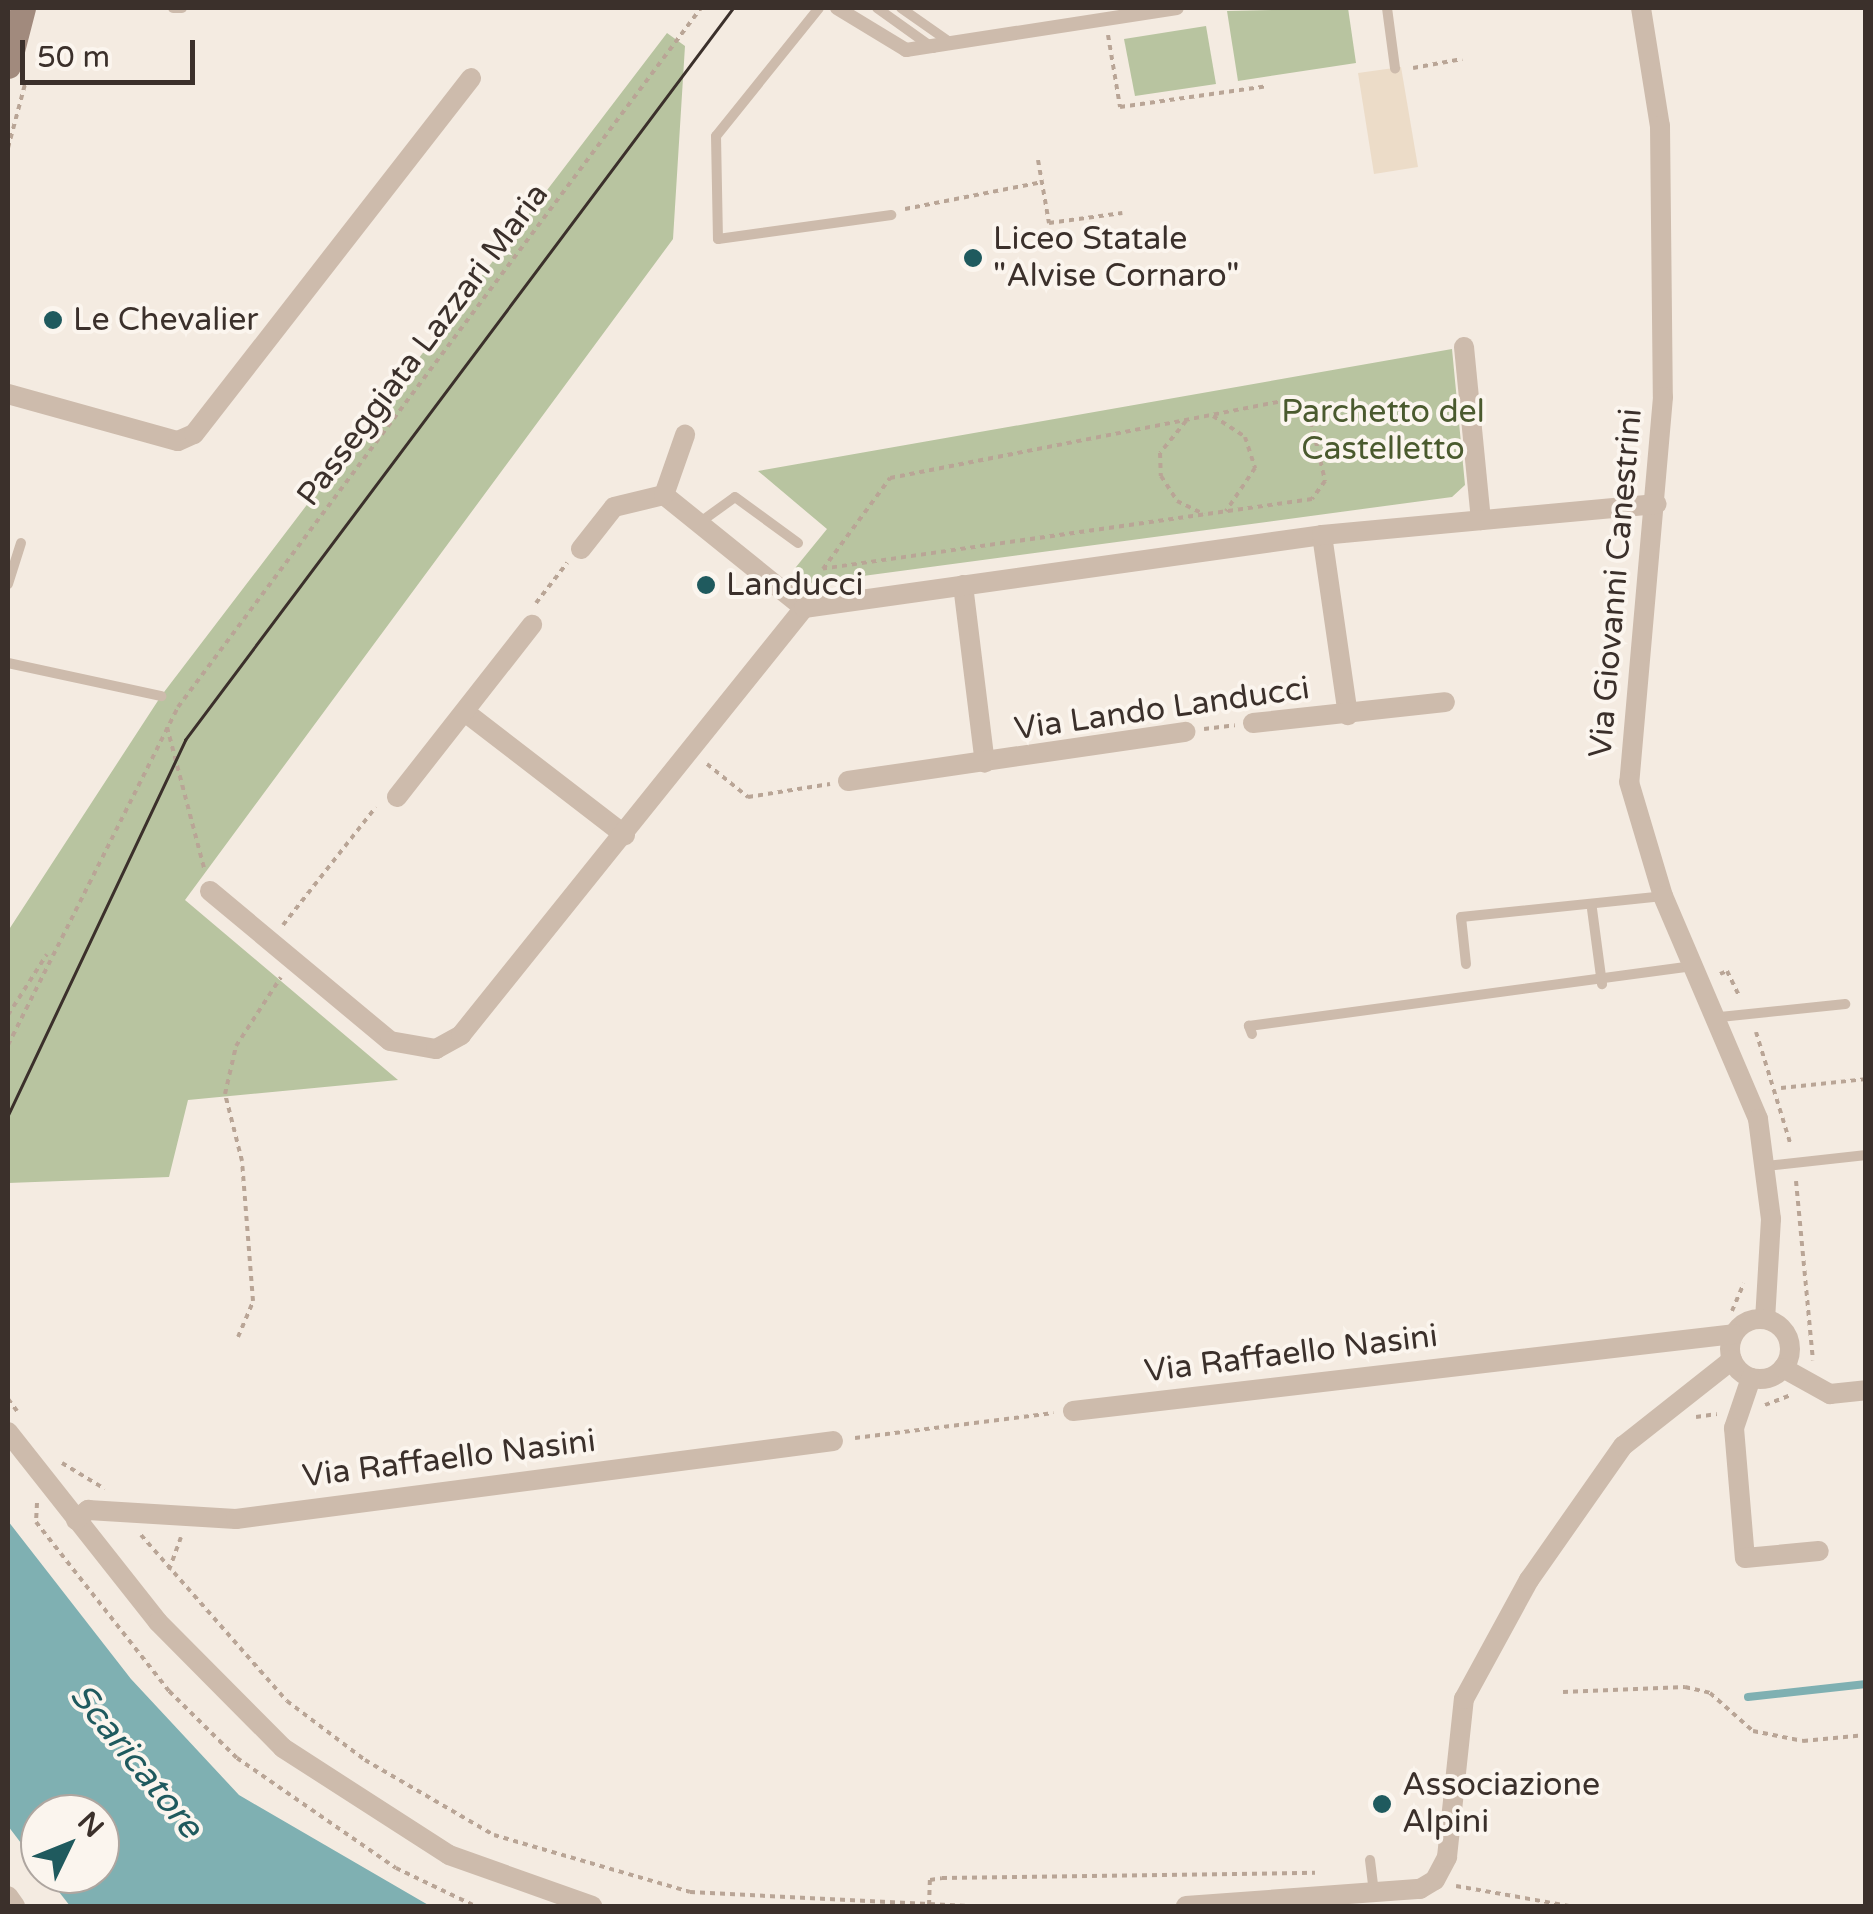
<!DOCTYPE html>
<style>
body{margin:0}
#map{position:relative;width:1873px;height:1914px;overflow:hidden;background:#f4ebe1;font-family:"Varela Round",sans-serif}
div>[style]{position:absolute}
.green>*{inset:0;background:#b8c4a0}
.plaza>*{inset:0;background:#ecdcc8}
.water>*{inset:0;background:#7fb0b2}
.stream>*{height:8px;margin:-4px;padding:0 4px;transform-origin:4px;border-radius:4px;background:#7fb0b2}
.path>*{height:4px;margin-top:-2px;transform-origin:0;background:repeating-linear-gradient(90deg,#b9a596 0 5px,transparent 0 10px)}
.service>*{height:10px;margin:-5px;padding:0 5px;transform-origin:5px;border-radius:5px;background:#cdbbac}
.pedestrian>*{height:14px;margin:-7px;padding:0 7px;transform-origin:7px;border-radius:7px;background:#cdbbac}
.minor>*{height:20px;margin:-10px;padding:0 10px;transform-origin:10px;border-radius:10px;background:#cdbbac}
.minor>.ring{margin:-10px;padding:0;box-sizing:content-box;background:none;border:20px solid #cdbbac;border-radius:50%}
.secondary>*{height:25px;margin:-12.5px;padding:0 12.5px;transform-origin:12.5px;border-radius:12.5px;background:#a18a7d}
.tram>*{height:2.5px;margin:-1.25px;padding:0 1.25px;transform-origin:1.25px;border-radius:1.25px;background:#3b302b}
.dots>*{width:28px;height:28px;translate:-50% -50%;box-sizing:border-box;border:5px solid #fbf5ee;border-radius:50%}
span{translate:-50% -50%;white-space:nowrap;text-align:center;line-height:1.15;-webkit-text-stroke:8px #fbf5ee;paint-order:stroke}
.poi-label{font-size:32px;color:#3b302b}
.left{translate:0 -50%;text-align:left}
.street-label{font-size:32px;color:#3b302b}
.park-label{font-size:32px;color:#4a5a2e}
.water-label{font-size:35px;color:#1f5a5e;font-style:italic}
.frame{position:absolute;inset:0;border:10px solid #3b302b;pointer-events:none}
.north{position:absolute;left:20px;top:1794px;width:100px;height:100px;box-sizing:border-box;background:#fbf5ee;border:2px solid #aea6a0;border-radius:50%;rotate:47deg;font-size:28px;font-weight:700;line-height:40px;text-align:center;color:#3b302b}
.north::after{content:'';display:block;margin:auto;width:35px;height:45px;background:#1f5a5e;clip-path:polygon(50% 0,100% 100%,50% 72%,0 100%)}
.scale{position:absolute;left:20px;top:40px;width:175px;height:45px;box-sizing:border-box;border:5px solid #3b302b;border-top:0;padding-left:12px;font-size:30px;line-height:35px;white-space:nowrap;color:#3b302b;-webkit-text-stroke:8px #fbf5ee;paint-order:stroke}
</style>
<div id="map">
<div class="green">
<i style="clip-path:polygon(1348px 8px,1356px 63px,1238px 81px,1227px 11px)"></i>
<i style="clip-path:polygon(1206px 26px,1216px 84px,1135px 96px,1124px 39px)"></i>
<i style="clip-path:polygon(667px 33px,685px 46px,673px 239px,185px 900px,398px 1080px,188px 1100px,169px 1177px,8px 1183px,8px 931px,161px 696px)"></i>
<i style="clip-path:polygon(1452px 349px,1465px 485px,1452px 497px,803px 584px,793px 578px,796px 567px,827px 529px,758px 471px)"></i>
</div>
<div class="plaza">
<i style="clip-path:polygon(1401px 67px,1418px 167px,1374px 174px,1358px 73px)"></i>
</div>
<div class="water">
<i style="clip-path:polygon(8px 1521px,131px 1679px,239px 1795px,430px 1906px,70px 1906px,45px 1874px,100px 1874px,100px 1814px,40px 1814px,40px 1868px,8px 1826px)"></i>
</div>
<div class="stream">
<i style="left:1748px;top:1697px;width:119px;rotate:-6.3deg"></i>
</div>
<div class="path">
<i style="left:1108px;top:35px;width:73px;rotate:80.5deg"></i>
<i style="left:1120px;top:107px;width:148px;rotate:-8.1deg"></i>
<i style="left:1413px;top:68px;width:50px;rotate:-10.4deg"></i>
<i style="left:8px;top:148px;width:66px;rotate:-75.1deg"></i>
<i style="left:1038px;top:160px;width:64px;rotate:80.1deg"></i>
<i style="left:1049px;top:223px;width:74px;rotate:-7.8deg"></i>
<i style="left:905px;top:209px;width:140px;rotate:-11.1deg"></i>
<i style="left:1287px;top:400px;width:25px;rotate:29deg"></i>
<i style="left:1309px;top:412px;width:71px;rotate:76.9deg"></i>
<i style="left:1325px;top:481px;width:22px;rotate:126deg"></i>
<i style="left:1312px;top:499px;width:494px;rotate:171.9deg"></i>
<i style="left:823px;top:569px;width:113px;rotate:-53.6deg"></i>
<i style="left:890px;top:478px;width:405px;rotate:-11.1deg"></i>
<i style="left:1213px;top:416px;width:38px;rotate:33deg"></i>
<i style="left:1245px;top:437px;width:33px;rotate:72deg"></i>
<i style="left:1255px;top:468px;width:52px;rotate:124deg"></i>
<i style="left:1186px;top:421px;width:41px;rotate:129.1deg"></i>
<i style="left:1160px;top:453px;width:23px;rotate:88deg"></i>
<i style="left:1161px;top:476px;width:30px;rotate:57deg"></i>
<i style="left:1177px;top:501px;width:30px;rotate:26deg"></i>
<i style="left:536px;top:603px;width:51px;rotate:-52.2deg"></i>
<i style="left:167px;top:727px;width:150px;rotate:75.3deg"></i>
<i style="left:1204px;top:729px;width:31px;rotate:-7deg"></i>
<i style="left:707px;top:764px;width:53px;rotate:38.8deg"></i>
<i style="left:748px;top:797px;width:83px;rotate:-9deg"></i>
<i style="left:283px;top:925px;width:150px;rotate:-51.8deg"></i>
<i style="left:1720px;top:974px;width:8px;rotate:-23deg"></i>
<i style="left:1727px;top:971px;width:28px;rotate:64deg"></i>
<i style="left:8px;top:1015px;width:72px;rotate:-57.4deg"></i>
<i style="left:1756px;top:1032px;width:119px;rotate:72.9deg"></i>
<i style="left:8px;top:1045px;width:378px;rotate:-63.3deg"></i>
<i style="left:178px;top:707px;width:873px;rotate:-53.2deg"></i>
<i style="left:1781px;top:1088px;width:85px;rotate:-6deg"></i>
<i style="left:1796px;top:1181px;width:180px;rotate:84.6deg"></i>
<i style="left:1732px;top:1311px;width:30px;rotate:-67deg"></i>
<i style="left:238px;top:1337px;width:39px;rotate:-67deg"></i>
<i style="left:253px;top:1301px;width:140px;rotate:-94.5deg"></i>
<i style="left:242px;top:1161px;width:69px;rotate:-104.2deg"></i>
<i style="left:225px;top:1094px;width:49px;rotate:-77.1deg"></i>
<i style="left:236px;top:1046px;width:82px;rotate:-56.9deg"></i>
<i style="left:8px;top:1399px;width:15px;rotate:53deg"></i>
<i style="left:1765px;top:1405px;width:26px;rotate:-21deg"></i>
<i style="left:1696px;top:1417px;width:21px;rotate:-8deg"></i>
<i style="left:855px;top:1438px;width:200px;rotate:-7.2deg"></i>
<i style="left:62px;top:1463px;width:50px;rotate:31.2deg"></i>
<i style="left:37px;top:1503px;width:19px;rotate:93deg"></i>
<i style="left:36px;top:1522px;width:215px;rotate:51.8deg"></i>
<i style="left:169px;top:1691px;width:95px;rotate:44.6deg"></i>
<i style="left:237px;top:1758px;width:193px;rotate:34.7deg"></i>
<i style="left:396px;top:1868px;width:88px;rotate:25.7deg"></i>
<i style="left:141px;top:1535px;width:221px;rotate:48.7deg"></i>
<i style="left:287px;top:1701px;width:98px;rotate:37.1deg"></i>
<i style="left:365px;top:1760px;width:149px;rotate:30.2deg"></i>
<i style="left:494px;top:1835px;width:204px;rotate:16.2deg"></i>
<i style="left:690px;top:1892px;width:279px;rotate:2.9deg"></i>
<i style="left:169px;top:1570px;width:35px;rotate:-70deg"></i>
<i style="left:1563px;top:1692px;width:122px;rotate:-2.3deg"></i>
<i style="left:1685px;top:1687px;width:26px;rotate:13deg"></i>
<i style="left:1710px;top:1693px;width:57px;rotate:41.5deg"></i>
<i style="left:1753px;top:1731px;width:51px;rotate:11.3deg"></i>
<i style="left:1803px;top:1741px;width:63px;rotate:-5.4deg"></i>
<i style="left:1456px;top:1886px;width:116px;rotate:10deg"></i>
<i style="left:929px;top:1905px;width:25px;rotate:-88deg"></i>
<i style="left:930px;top:1880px;width:12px;rotate:-9deg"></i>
<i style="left:942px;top:1878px;width:373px;rotate:-0.8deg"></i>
</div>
<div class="service">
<i style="left:173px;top:8px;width:9px"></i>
<i style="left:819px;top:8px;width:164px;rotate:128.8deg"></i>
<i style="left:716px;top:136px;width:103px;rotate:88.9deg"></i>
<i style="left:718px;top:239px;width:175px;rotate:-7.9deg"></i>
<i style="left:877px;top:8px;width:69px;rotate:35.5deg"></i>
<i style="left:901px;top:8px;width:61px;rotate:35deg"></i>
<i style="left:1387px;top:8px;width:61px;rotate:82.4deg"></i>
<i style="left:699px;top:523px;width:44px;rotate:-35.8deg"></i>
<i style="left:735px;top:497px;width:78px;rotate:36.1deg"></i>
<i style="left:8px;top:584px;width:43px;rotate:-72.4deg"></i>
<i style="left:8px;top:663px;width:157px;rotate:12.2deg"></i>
<i style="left:1592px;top:909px;width:76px;rotate:82.4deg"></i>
<i style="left:1466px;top:964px;width:47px;rotate:-96.1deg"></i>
<i style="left:1461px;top:917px;width:203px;rotate:-5.9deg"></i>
<i style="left:1720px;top:1017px;width:126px;rotate:-5.9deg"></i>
<i style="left:1252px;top:1034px;width:9px;rotate:-111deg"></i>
<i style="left:1249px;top:1026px;width:448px;rotate:-7.7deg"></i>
<i style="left:1766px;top:1166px;width:101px;rotate:-6.3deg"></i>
<i style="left:1370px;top:1860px;width:32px;rotate:83deg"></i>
</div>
<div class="pedestrian">
<i style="left:837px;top:8px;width:81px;rotate:31.3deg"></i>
<i style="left:906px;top:50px;width:274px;rotate:-8.8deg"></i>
</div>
<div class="minor">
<i style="left:1641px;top:8px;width:120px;rotate:80.9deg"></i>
<i style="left:1660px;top:126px;width:271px;rotate:89.4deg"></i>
<i style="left:1663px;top:397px;width:386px;rotate:95deg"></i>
<i style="left:1629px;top:782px;width:119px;rotate:73.4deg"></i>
<i style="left:1663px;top:896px;width:242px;rotate:66.9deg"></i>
<i style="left:1758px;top:1119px;width:101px;rotate:82.6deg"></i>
<i style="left:1771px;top:1219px;width:100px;rotate:93.4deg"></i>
<i style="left:1464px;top:347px;width:174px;rotate:84.4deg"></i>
<i style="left:8px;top:394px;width:176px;rotate:15.5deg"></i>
<i style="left:178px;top:441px;width:17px;rotate:-24deg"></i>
<i style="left:194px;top:434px;width:451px;rotate:-52.1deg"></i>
<i style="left:664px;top:495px;width:180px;rotate:38.9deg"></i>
<i style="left:1322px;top:535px;width:182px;rotate:81.8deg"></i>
<i style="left:581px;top:549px;width:53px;rotate:-51.8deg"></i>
<i style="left:614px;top:507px;width:51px;rotate:-13.5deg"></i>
<i style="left:664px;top:495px;width:64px;rotate:-70.7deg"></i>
<i style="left:963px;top:585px;width:179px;rotate:83deg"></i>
<i style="left:465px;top:712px;width:202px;rotate:37.6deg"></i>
<i style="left:1253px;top:723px;width:193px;rotate:-6.2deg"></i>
<i style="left:848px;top:781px;width:341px;rotate:-8.3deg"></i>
<i style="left:397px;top:797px;width:219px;rotate:-51.9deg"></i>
<i style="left:210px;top:891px;width:234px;rotate:39.8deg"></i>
<i style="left:390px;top:1041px;width:47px;rotate:9.9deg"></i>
<i style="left:436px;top:1049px;width:29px;rotate:-29deg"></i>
<i style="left:461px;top:1035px;width:548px;rotate:-51.23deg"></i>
<i style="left:804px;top:608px;width:523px;rotate:-8.02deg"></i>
<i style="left:1322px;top:535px;width:336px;rotate:-5.3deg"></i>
<i class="ring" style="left:1730px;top:1319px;width:40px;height:40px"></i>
<i style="left:1783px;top:1368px;width:54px;rotate:29deg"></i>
<i style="left:1830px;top:1394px;width:36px;rotate:-6deg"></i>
<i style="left:1751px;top:1378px;width:53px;rotate:108.8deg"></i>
<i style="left:1734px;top:1428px;width:130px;rotate:85.2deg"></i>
<i style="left:1745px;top:1558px;width:74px;rotate:-5.4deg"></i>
<i style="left:1073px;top:1411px;width:665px;rotate:-6.64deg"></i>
<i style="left:8px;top:1432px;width:242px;rotate:51.7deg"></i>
<i style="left:158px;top:1622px;width:177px;rotate:45.2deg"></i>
<i style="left:283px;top:1748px;width:197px;rotate:32.8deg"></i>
<i style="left:449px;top:1855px;width:152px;rotate:19.6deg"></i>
<i style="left:76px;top:1520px;width:16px;rotate:-40deg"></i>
<i style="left:88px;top:1510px;width:148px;rotate:3.5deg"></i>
<i style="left:236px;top:1519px;width:602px;rotate:-7.44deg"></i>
<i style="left:8px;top:1896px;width:12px;rotate:55deg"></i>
<i style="left:1186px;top:1906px;width:235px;rotate:-4.2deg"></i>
<i style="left:1420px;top:1889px;width:17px;rotate:-31deg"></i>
<i style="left:1435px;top:1880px;width:26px;rotate:-62deg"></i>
<i style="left:1447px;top:1857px;width:159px;rotate:-83.9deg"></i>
<i style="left:1464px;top:1699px;width:136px;rotate:-61.4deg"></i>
<i style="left:1529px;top:1580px;width:164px;rotate:-55deg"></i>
<i style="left:1623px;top:1446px;width:139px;rotate:-38.3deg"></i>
</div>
<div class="secondary">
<i style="left:8px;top:66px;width:60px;rotate:-75.5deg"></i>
</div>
<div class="tram">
<i style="left:8px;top:1115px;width:415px;rotate:-64.7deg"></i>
<i style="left:185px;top:740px;width:914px;rotate:-53.18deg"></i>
</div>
<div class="dots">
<i style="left:973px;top:258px;background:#1f5a5e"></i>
<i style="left:53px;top:320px;background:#1f5a5e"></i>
<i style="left:706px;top:585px;background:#1f5a5e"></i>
<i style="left:1382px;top:1804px;background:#1f5a5e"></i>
</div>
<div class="poi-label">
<span class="left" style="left:993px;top:258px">Liceo Statale<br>"Alvise Cornaro"</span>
<span class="left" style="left:73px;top:320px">Le Chevalier</span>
<span class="left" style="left:726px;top:585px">Landucci</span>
<span class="left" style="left:1402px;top:1804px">Associazione<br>Alpini</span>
</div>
<div class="street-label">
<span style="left:423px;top:345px;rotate:-53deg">Passeggiata Lazzari Maria</span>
<span style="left:1616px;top:583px;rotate:-85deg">Via Giovanni Canestrini</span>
<span style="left:1162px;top:709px;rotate:-8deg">Via Lando Landucci</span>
<span style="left:1291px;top:1354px;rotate:-7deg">Via Raffaello Nasini</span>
<span style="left:449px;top:1459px;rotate:-7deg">Via Raffaello Nasini</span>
</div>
<div class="park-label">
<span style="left:1383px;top:431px">Parchetto del<br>Castelletto</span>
</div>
<div class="water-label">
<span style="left:136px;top:1761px;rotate:51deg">Scaricatore</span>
</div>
<div class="frame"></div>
<div class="north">N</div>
<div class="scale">50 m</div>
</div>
